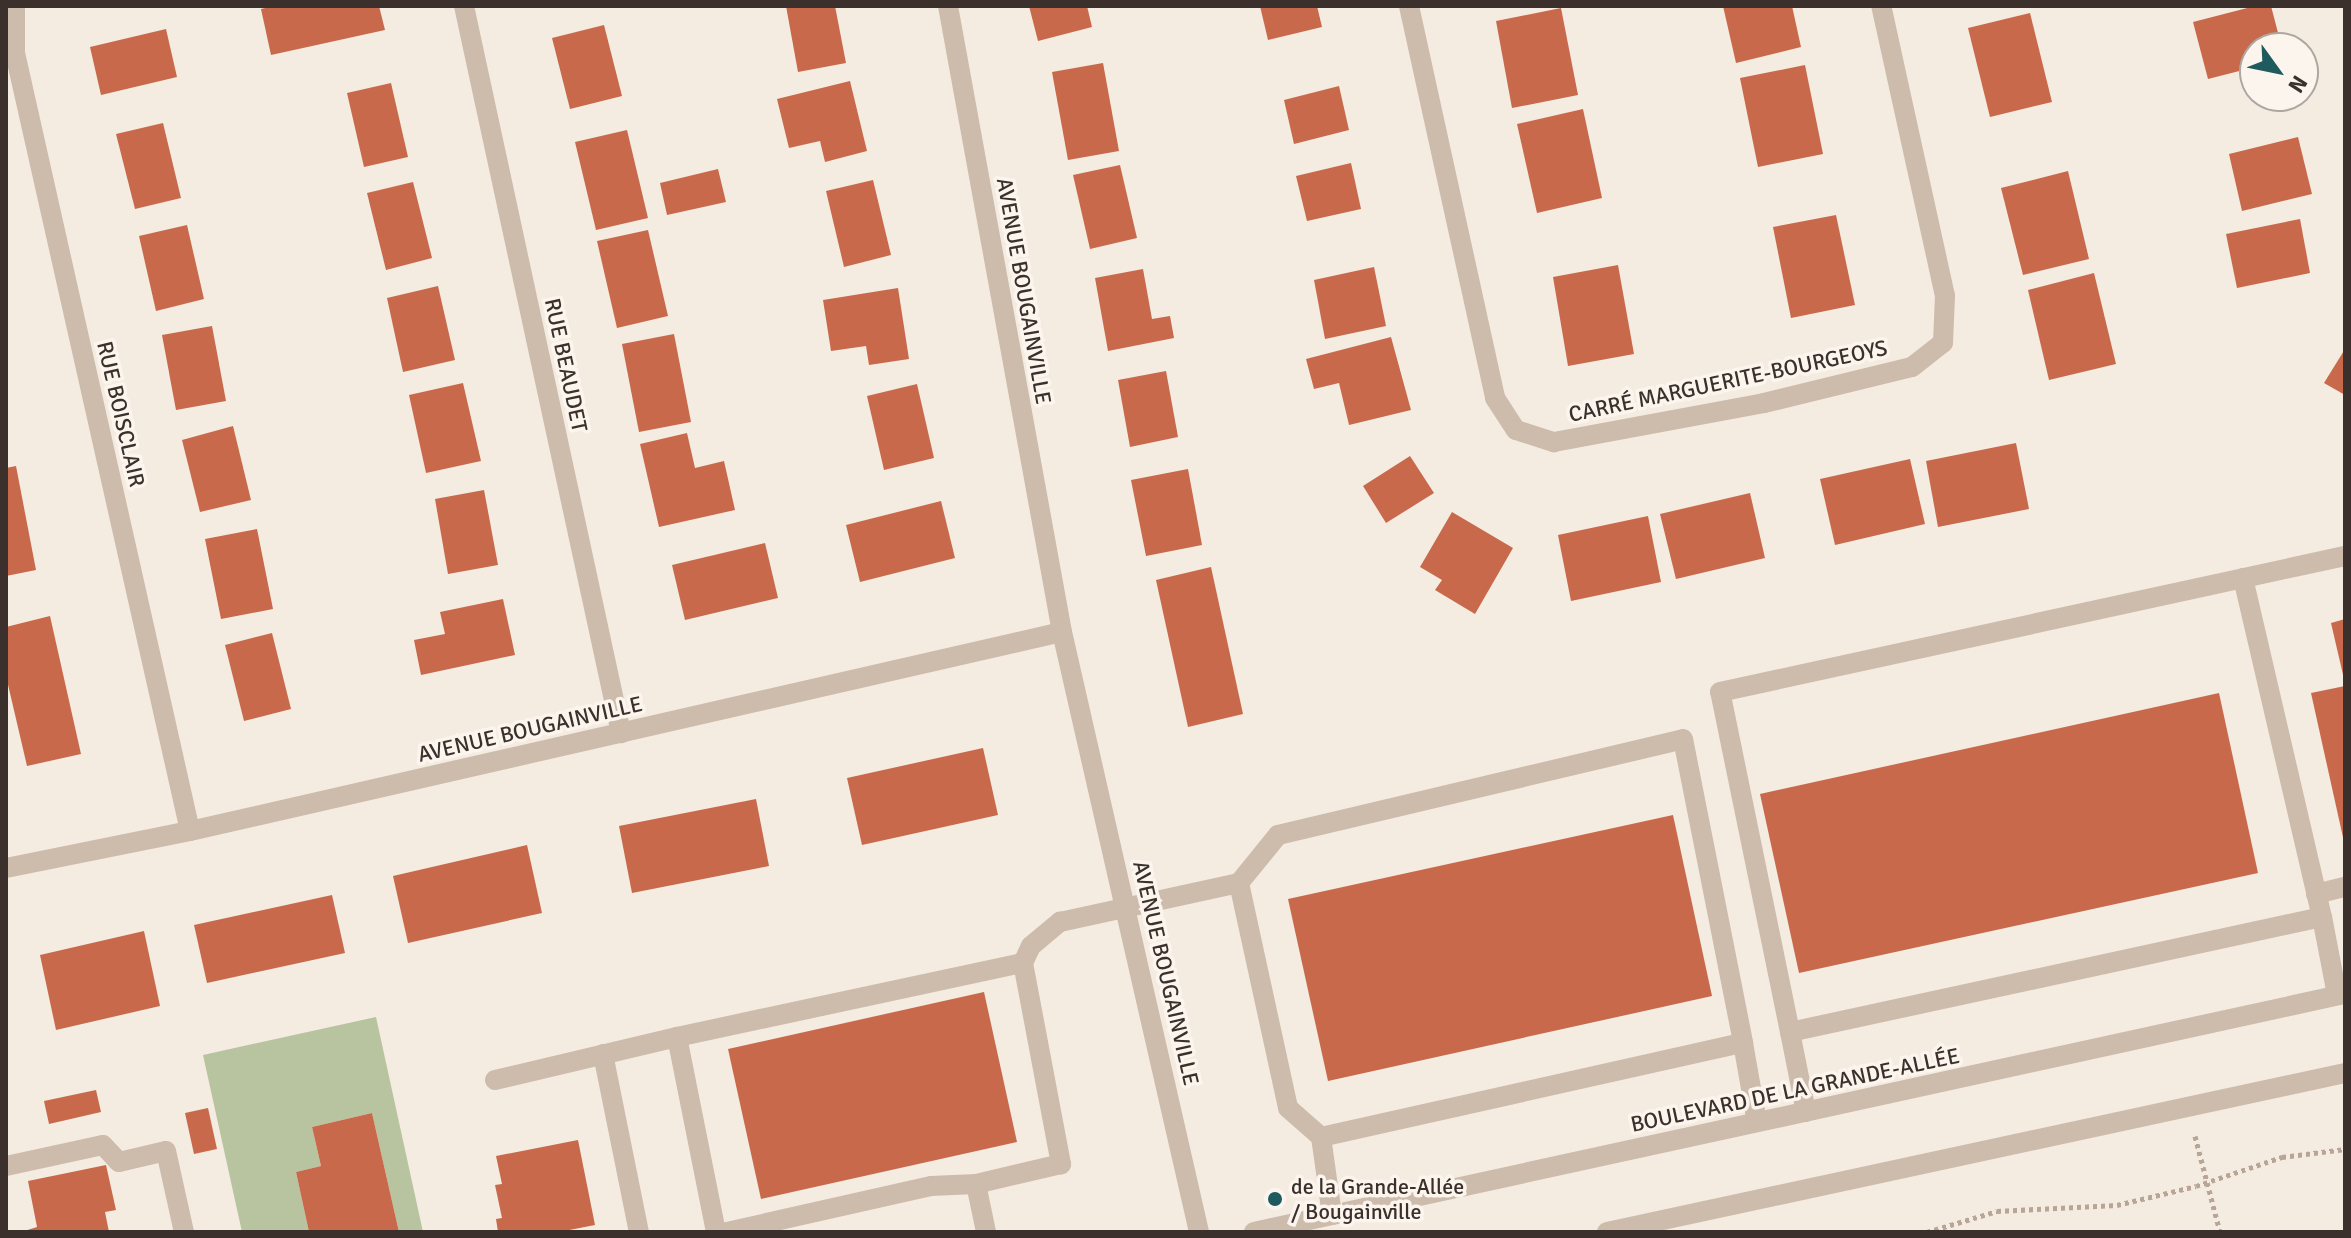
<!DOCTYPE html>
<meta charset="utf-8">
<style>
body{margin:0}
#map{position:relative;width:2351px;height:1238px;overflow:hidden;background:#f4ebe1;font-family:Signika,sans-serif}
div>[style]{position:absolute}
.green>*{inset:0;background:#b8c4a0}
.building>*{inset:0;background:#c8694b}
.path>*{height:5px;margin-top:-2.5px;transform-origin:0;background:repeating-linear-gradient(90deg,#b9a596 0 4px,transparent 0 8px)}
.minor>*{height:20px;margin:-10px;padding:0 10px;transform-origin:10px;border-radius:10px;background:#cdbbac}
.dots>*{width:22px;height:22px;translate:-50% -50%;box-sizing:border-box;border:4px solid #fbf5ee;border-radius:50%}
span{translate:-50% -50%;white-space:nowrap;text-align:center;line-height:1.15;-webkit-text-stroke:7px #fbf5ee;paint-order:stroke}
.street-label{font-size:22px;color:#3b302b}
.poi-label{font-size:22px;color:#3b302b}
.left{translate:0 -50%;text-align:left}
.frame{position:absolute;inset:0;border:8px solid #3b302b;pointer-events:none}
.north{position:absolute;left:2239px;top:32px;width:80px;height:80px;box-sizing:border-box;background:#fbf5ee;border:2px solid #aea6a0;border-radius:50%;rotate:123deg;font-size:22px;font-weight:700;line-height:32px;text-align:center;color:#3b302b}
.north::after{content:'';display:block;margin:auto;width:28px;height:36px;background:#1f5a5e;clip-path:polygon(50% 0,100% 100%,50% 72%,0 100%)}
</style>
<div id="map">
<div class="green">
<i style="clip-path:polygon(376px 1017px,423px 1232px,399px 1232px,372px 1113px,312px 1127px,321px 1166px,296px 1172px,309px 1232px,242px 1232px,203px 1055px)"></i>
</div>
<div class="building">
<i style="clip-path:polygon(274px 6px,379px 6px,385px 30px,271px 55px,261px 9px)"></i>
<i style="clip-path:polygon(786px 6px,835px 6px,846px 63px,798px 72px)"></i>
<i style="clip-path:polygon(1029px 6px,1087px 6px,1092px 27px,1038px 41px)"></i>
<i style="clip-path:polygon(1260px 6px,1317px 6px,1322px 27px,1268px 40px)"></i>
<i style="clip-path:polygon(1723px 6px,1792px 6px,1801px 47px,1736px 63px)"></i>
<i style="clip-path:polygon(2255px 6px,2271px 6px,2282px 48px,2255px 48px,2255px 67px,2208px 79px,2193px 22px)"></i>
<i style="clip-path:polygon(1561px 8px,1578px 95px,1512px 108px,1496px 21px)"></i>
<i style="clip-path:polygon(2030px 13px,2052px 102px,1990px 117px,1968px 28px)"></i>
<i style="clip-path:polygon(604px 25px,622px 96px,570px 109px,552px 38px)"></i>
<i style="clip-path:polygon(166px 29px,177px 77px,101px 95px,90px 47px)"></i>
<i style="clip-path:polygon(1103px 63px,1119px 151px,1068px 160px,1052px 72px)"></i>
<i style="clip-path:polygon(1805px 65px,1823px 154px,1758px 167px,1740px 78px)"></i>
<i style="clip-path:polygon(850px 81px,867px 151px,825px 162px,820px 141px,789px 148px,777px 99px)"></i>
<i style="clip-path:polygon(391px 83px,408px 157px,364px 167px,347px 93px)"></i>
<i style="clip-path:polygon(1339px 86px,1349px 130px,1294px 144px,1284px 100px)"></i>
<i style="clip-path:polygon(1583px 109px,1602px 198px,1537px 213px,1517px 124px)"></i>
<i style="clip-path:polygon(163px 123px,181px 198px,135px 209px,116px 134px)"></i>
<i style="clip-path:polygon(627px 130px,648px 218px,596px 230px,575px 142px)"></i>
<i style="clip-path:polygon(2298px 137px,2312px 194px,2242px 211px,2229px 154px)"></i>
<i style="clip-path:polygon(1351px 163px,1361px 209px,1307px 221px,1296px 176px)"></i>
<i style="clip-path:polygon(1120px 165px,1137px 238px,1090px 249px,1073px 175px)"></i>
<i style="clip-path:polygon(718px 169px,726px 202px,667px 215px,660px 183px)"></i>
<i style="clip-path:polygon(2068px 171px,2089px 259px,2023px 275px,2001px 188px)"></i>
<i style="clip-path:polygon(873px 180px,891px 255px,844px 267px,826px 191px)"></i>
<i style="clip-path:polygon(413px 182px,432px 258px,386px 270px,367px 193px)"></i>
<i style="clip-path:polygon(1836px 215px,1855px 305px,1791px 318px,1773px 227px)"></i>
<i style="clip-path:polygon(2300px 219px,2310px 273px,2237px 288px,2226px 234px)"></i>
<i style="clip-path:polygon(187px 225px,204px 299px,156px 311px,139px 236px)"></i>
<i style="clip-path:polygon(648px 230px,668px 316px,617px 328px,597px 241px)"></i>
<i style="clip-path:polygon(1618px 265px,1634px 354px,1568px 366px,1553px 277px)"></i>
<i style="clip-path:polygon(1374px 267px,1386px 326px,1325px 339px,1314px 280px)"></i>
<i style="clip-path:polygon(1143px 269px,1152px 319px,1170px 316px,1174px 338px,1108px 351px,1095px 278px)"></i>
<i style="clip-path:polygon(2094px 273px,2116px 364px,2049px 380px,2028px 290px)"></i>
<i style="clip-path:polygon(438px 286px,455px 360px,403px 372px,387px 298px)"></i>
<i style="clip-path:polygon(898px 288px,909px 359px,869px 365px,866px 346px,831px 351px,823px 300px)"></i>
<i style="clip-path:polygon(212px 326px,226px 401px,176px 410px,162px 335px)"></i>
<i style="clip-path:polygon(674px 334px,691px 422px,639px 432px,622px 344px)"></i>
<i style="clip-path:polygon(1391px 337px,1411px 410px,1349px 425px,1339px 383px,1314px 389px,1306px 359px)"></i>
<i style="clip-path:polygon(2345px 349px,2345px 395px,2324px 383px)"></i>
<i style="clip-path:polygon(1166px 371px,1178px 437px,1130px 447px,1118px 380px)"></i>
<i style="clip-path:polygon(463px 383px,481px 461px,426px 473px,409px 395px)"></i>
<i style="clip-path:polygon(917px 384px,934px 458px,884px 470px,867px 396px)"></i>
<i style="clip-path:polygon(233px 426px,251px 500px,200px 512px,182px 440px)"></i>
<i style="clip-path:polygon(687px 433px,695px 468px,724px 461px,735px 510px,659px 527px,640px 444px)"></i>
<i style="clip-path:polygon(2016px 443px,2029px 509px,1938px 527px,1926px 461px)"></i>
<i style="clip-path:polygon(1410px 456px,1434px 493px,1386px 523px,1363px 486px)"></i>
<i style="clip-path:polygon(1910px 459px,1925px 524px,1835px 545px,1820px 479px)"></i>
<i style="clip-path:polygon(16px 466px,36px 570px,6px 576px,6px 468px)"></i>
<i style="clip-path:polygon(1188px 469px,1202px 545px,1146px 556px,1131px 480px)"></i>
<i style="clip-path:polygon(484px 490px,498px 565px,448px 574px,435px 499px)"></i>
<i style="clip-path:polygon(1750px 493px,1765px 558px,1676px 579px,1660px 514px)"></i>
<i style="clip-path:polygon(941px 501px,955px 558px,860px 582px,846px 525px)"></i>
<i style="clip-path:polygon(1452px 512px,1513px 548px,1475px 614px,1435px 590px,1442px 580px,1420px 567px)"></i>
<i style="clip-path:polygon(1648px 516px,1661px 582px,1571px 601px,1558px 535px)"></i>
<i style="clip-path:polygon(257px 529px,273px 609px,221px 619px,205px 539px)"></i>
<i style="clip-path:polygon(765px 543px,778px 598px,685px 620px,672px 565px)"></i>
<i style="clip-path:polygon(1211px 567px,1243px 714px,1188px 727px,1156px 580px)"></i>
<i style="clip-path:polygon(503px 599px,515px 655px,421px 675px,414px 640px,445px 634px,440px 612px)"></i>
<i style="clip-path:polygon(50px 616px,81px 754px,27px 766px,6px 676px,6px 627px)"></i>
<i style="clip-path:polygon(2345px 619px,2345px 679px,2344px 679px,2331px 623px)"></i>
<i style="clip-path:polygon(272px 633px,291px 709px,244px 721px,225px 645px)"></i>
<i style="clip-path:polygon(2345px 686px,2345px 841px,2344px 842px,2311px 693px)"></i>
<i style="clip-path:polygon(2219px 693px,2258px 873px,1799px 973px,1760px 794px)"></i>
<i style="clip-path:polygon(983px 748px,998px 815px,862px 845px,847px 778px)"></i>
<i style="clip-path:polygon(756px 799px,769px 866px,632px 893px,619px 826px)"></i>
<i style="clip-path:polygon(1673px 815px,1712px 996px,1328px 1081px,1288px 899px)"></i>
<i style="clip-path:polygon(527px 845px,542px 913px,408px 943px,393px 876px)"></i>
<i style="clip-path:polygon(332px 895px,345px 953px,207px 983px,194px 925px)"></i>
<i style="clip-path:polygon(144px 931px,160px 1006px,56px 1030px,40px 955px)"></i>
<i style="clip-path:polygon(984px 992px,1017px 1142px,761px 1199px,728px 1049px)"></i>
<i style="clip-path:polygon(96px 1090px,101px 1112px,49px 1124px,44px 1101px)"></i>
<i style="clip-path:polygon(208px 1108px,217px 1149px,194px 1154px,185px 1113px)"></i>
<i style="clip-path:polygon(372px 1113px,399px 1232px,309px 1232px,296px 1172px,321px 1166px,312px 1127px)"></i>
<i style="clip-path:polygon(578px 1140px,595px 1225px,559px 1232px,498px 1232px,496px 1219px,502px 1218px,495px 1185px,502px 1184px,496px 1156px)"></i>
<i style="clip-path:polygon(106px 1165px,116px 1210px,105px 1212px,109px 1232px,21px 1232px,37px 1227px,28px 1181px)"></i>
</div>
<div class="path">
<i style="left:2195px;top:1136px;width:99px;rotate:75.4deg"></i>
<i style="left:1927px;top:1232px;width:73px;rotate:-16.7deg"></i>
<i style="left:1997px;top:1211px;width:120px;rotate:-2.9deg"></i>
<i style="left:2117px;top:1205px;width:81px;rotate:-13.5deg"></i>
<i style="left:2196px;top:1186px;width:91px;rotate:-18.6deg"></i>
<i style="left:2282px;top:1157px;width:64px;rotate:-7.2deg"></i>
<i style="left:2294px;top:1232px;width:34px"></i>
</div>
<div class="minor">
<i style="left:15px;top:6px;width:47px;rotate:90deg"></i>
<i style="left:15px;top:53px;width:797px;rotate:77.32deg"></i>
<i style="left:464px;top:6px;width:744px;rotate:77.81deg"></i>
<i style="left:948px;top:6px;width:636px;rotate:79.68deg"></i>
<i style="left:1062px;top:632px;width:615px;rotate:77.14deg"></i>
<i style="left:1409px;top:6px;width:401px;rotate:77.6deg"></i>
<i style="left:1495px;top:398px;width:38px;rotate:57deg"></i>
<i style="left:1516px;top:430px;width:40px;rotate:18deg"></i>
<i style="left:1554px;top:442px;width:214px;rotate:-10.5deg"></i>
<i style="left:1764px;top:403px;width:152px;rotate:-13.7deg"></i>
<i style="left:1912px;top:367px;width:39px;rotate:-38deg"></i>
<i style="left:1943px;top:343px;width:47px;rotate:-87.6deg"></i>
<i style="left:1945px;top:296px;width:297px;rotate:-102.4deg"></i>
<i style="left:2243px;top:578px;width:348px;rotate:76.9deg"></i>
<i style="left:6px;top:868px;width:188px;rotate:-11.4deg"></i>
<i style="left:190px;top:831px;width:894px;rotate:-12.86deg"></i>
<i style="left:1239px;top:883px;width:62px;rotate:-50.9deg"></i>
<i style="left:1278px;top:835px;width:416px;rotate:-13.3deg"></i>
<i style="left:1683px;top:739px;width:310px;rotate:78.8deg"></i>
<i style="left:2316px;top:894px;width:30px;rotate:-14deg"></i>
<i style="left:1023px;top:963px;width:19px;rotate:-65deg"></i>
<i style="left:1031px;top:946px;width:38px;rotate:-40deg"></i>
<i style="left:1060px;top:922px;width:183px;rotate:-12.3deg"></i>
<i style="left:1239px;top:883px;width:230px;rotate:77.7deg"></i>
<i style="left:1288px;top:1108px;width:44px;rotate:41.3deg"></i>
<i style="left:1790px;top:1032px;width:347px;rotate:-101.6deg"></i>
<i style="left:1720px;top:692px;width:640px;rotate:-12.28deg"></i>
<i style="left:603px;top:1054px;width:182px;rotate:78.6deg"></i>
<i style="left:495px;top:1080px;width:187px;rotate:-13.3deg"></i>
<i style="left:1806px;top:1112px;width:82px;rotate:-101.3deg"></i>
<i style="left:1790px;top:1032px;width:544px;rotate:-12.2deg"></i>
<i style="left:2322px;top:917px;width:79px;rotate:79.1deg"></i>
<i style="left:6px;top:1166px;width:99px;rotate:-12.2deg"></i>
<i style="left:103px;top:1145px;width:23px;rotate:47deg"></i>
<i style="left:119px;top:1162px;width:48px;rotate:-13.2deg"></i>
<i style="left:166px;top:1151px;width:83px;rotate:77.5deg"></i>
<i style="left:976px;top:1184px;width:49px;rotate:78.2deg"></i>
<i style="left:1332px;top:1215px;width:79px;rotate:-98deg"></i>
<i style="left:1321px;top:1137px;width:432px;rotate:-12.6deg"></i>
<i style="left:1743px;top:1043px;width:80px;rotate:80deg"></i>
<i style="left:716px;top:1232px;width:199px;rotate:-101.3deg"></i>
<i style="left:677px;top:1037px;width:354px;rotate:-12.1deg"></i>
<i style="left:1023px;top:963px;width:205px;rotate:79.3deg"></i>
<i style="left:1061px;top:1164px;width:87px;rotate:166.8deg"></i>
<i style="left:976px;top:1184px;width:45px;rotate:177.5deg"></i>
<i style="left:931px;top:1186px;width:209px;rotate:167.3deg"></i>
<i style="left:1254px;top:1232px;width:1117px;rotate:-12.31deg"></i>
<i style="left:1607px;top:1232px;width:755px;rotate:-12.16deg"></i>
</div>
<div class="dots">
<i style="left:1275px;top:1199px;background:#1f5a5e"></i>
</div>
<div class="street-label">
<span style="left:1024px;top:291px;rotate:80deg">AVENUE BOUGAINVILLE</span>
<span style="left:566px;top:365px;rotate:78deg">RUE BEAUDET</span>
<span style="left:1728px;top:381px;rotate:-12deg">CARRÉ MARGUERITE-BOURGEOYS</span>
<span style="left:121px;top:414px;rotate:77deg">RUE BOISCLAIR</span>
<span style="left:530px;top:729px;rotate:-13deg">AVENUE BOUGAINVILLE</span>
<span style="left:1166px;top:973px;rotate:77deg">AVENUE BOUGAINVILLE</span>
<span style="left:1795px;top:1090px;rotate:-12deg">BOULEVARD DE LA GRANDE-ALLÉE</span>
</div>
<div class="poi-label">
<span class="left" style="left:1291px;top:1199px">de la Grande-Allée<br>/ Bougainville</span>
</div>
<div class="frame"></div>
<div class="north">N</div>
</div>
